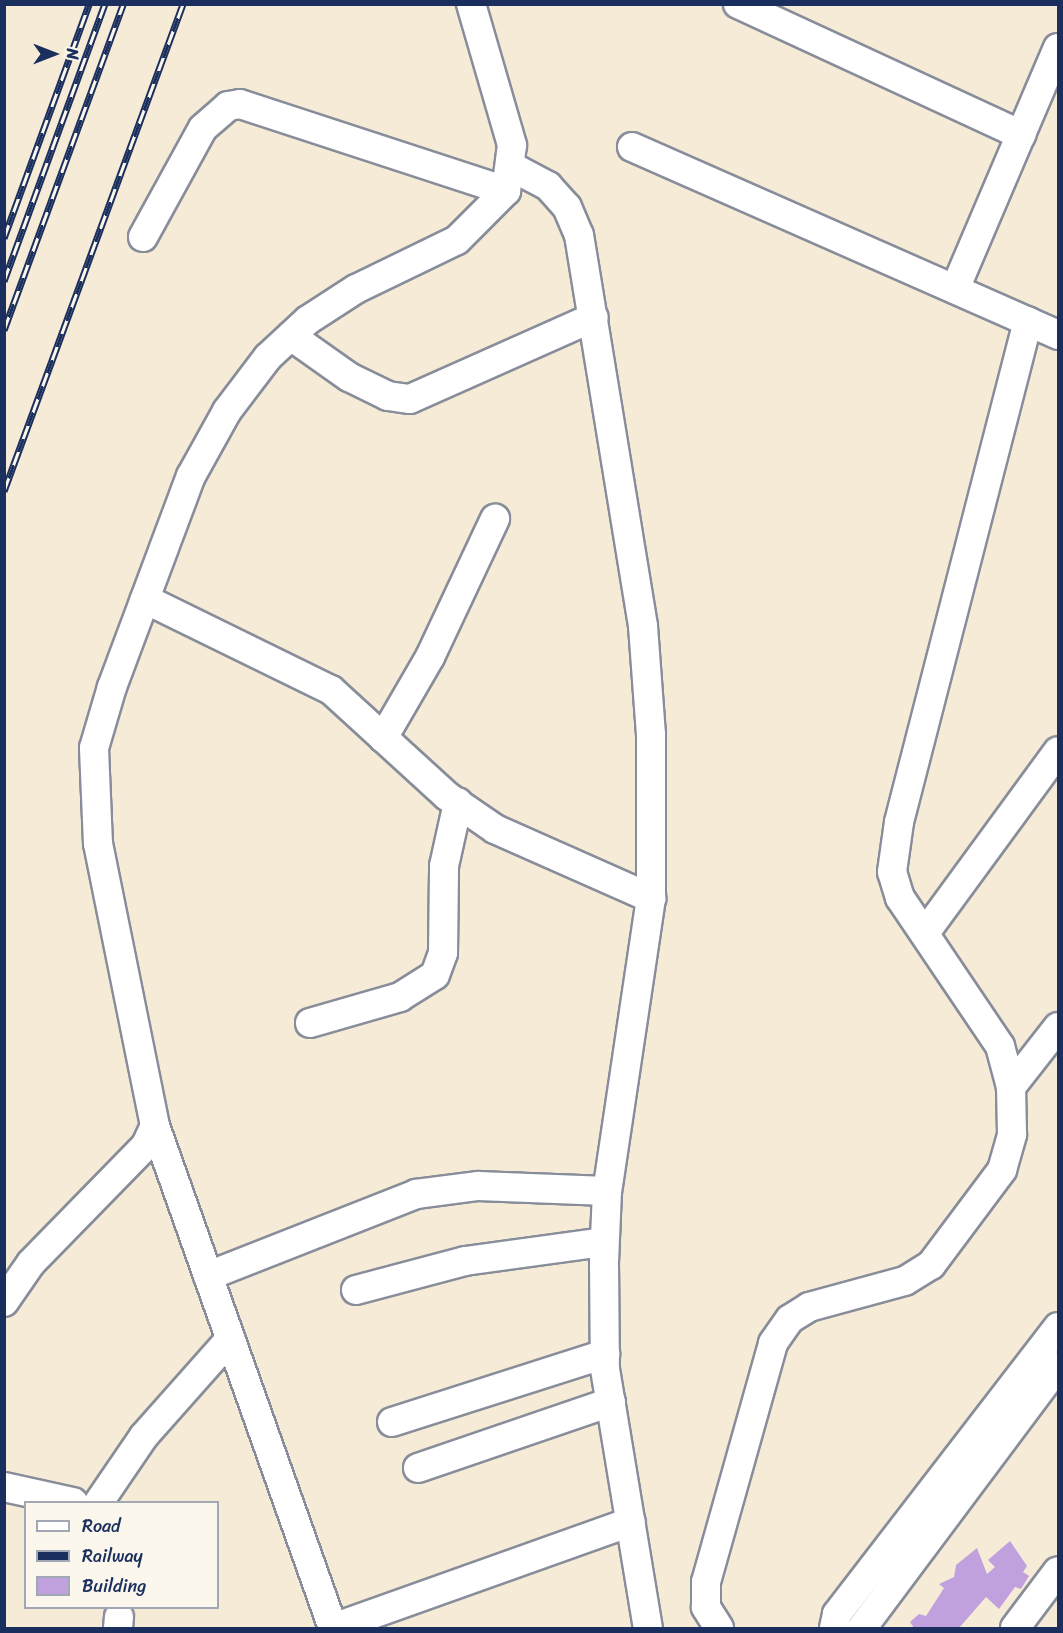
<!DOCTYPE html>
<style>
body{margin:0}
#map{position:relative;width:1063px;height:1633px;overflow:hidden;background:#f6ebd7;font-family:Sriracha,sans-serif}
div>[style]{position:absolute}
.building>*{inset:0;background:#c1a0de}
.roads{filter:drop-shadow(2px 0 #888d9a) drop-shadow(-2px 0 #888d9a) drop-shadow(0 2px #888d9a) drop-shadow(0 -2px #888d9a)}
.minor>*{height:28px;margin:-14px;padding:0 14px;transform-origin:14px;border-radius:14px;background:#fff}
.rail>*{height:7px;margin-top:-3.5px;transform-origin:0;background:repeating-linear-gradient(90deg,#fbf7ec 0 14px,#1b2f5e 0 28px);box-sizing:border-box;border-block:2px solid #1b2f5e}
span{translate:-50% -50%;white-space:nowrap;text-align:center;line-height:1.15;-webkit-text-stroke:6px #fbf7ec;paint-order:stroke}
.frame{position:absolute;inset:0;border:6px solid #1b2f5e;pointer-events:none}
.legend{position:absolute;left:24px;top:1501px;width:195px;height:108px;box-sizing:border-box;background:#fbf7ec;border:2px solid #a1a7b3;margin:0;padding:8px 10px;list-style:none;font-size:18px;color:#1b2f5e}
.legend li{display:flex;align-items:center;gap:12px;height:30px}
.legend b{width:30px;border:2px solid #a1a7b3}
.north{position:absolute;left:24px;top:24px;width:60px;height:60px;-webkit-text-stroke:4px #fbf7ec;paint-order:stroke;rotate:90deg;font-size:16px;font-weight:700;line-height:24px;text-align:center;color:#1b2f5e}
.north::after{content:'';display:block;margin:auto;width:21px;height:27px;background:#1b2f5e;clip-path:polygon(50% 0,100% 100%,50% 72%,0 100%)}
</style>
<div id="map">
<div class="building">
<i style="clip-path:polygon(1010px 1541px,1027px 1566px,1023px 1572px,1029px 1576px,1021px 1589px,1015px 1587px,999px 1609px,986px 1597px,959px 1628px,914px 1628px,910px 1622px,919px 1614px,926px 1616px,944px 1588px,939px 1584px,954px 1577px,956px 1565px,977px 1548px,987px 1574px,995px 1567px,988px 1560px)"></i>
</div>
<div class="roads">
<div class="minor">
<i style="left:738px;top:4px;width:312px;rotate:24.8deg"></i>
<i style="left:632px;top:147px;width:466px;rotate:23.8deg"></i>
<i style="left:512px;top:167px;width:41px;rotate:27.8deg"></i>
<i style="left:548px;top:186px;width:28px;rotate:48deg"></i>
<i style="left:567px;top:207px;width:30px;rotate:67deg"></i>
<i style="left:579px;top:235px;width:396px;rotate:80.7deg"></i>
<i style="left:643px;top:626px;width:109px;rotate:85.8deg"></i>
<i style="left:651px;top:735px;width:163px;rotate:90deg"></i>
<i style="left:651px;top:898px;width:296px;rotate:98.5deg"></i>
<i style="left:607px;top:1191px;width:71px;rotate:92.4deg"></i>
<i style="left:604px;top:1262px;width:107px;rotate:89.5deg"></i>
<i style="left:605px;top:1369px;width:263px;rotate:80.6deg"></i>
<i style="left:143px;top:237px;width:124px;rotate:-61.2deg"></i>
<i style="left:203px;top:128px;width:33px;rotate:-41deg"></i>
<i style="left:228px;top:106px;width:12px;rotate:-9deg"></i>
<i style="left:240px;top:104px;width:280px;rotate:18.1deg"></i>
<i style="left:955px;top:289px;width:262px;rotate:-66.9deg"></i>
<i style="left:291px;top:336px;width:71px;rotate:35.3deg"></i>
<i style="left:349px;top:377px;width:43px;rotate:26deg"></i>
<i style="left:388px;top:396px;width:22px;rotate:8deg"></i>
<i style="left:410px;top:399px;width:201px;rotate:-24deg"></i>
<i style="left:145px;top:599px;width:207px;rotate:26.1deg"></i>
<i style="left:331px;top:690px;width:157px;rotate:42.4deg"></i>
<i style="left:447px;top:796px;width:58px;rotate:34.5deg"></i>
<i style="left:495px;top:829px;width:171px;rotate:23.9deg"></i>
<i style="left:383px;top:738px;width:94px;rotate:-59.9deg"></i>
<i style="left:430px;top:657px;width:153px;rotate:-64.8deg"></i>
<i style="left:925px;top:933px;width:225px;rotate:-53.8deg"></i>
<i style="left:310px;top:1023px;width:94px;rotate:-16.1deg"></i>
<i style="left:400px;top:997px;width:41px;rotate:-32.2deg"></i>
<i style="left:435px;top:975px;width:23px;rotate:-70deg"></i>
<i style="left:443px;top:953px;width:87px;rotate:-89.3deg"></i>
<i style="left:444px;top:866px;width:65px;rotate:-77.5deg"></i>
<i style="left:1011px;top:1087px;width:76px;rotate:-51.9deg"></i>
<i style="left:155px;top:1126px;width:533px;rotate:70.48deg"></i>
<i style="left:208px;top:1276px;width:224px;rotate:-21.5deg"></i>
<i style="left:416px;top:1194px;width:63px;rotate:-7.4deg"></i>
<i style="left:478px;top:1186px;width:129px;rotate:2.2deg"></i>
<i style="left:356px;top:1290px;width:113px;rotate:-14.9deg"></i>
<i style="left:465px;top:1261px;width:140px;rotate:-7.8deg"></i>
<i style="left:4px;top:1302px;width:47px;rotate:-55.3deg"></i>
<i style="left:31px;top:1263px;width:165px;rotate:-45.7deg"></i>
<i style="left:146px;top:1145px;width:21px;rotate:-65deg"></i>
<i style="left:155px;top:1126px;width:288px;rotate:-101.4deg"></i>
<i style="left:98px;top:844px;width:96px;rotate:-92.4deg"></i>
<i style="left:94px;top:748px;width:64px;rotate:-73.6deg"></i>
<i style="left:112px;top:687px;width:225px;rotate:-69.5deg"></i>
<i style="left:191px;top:476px;width:74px;rotate:-61deg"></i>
<i style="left:227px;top:411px;width:68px;rotate:-52.8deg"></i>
<i style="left:268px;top:357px;width:54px;rotate:-42.8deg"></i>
<i style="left:308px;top:320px;width:57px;rotate:-32.9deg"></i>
<i style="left:356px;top:289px;width:112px;rotate:-25.9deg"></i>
<i style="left:457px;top:240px;width:69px;rotate:-45deg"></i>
<i style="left:506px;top:191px;width:46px;rotate:-82.6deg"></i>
<i style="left:512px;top:145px;width:147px;rotate:-106.2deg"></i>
<i style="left:392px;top:1422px;width:224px;rotate:-17.7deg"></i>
<i style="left:418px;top:1468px;width:204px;rotate:-18.9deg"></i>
<i style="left:4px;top:1487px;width:71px;rotate:12.3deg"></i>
<i style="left:99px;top:1502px;width:80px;rotate:-55.7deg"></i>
<i style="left:144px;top:1436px;width:130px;rotate:-48.4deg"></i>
<i style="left:118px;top:1628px;width:11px;rotate:-85deg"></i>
<i style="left:333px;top:1628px;width:316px;rotate:-19.6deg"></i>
<i style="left:719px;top:1628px;width:25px;rotate:-122deg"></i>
<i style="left:706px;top:1607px;width:25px;rotate:-90deg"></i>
<i style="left:706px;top:1582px;width:248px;rotate:-74.3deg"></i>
<i style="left:773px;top:1343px;width:29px;rotate:-55deg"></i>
<i style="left:790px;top:1319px;width:22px;rotate:-32deg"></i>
<i style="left:809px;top:1307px;width:99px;rotate:-15.2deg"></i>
<i style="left:905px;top:1281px;width:31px;rotate:-32deg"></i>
<i style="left:931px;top:1265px;width:119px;rotate:-53.2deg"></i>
<i style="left:1002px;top:1170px;width:37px;rotate:-74deg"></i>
<i style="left:1012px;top:1134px;width:47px;rotate:-91.2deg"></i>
<i style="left:1011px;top:1087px;width:42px;rotate:-105deg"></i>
<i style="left:1000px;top:1046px;width:179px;rotate:-124deg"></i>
<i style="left:900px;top:898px;width:27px;rotate:-107deg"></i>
<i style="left:892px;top:872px;width:50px;rotate:-82deg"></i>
<i style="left:899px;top:822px;width:517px;rotate:-75.56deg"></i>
<i style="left:834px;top:1628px;width:14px;rotate:-78deg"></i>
<i style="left:837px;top:1614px;width:362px;rotate:-52.4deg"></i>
<i style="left:862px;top:1628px;width:327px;rotate:-53.2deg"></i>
<i style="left:1015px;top:1628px;width:71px;rotate:-53deg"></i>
</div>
</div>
<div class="rail">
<i style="left:4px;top:238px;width:249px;rotate:-70deg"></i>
<i style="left:4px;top:281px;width:295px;rotate:-70deg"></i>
<i style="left:4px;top:330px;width:347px;rotate:-69.9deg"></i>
<i style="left:4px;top:491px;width:519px;rotate:-69.82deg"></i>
</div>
<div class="frame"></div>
<ul class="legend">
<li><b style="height:8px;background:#fff"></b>Road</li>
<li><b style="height:8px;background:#1b2f5e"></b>Railway</li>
<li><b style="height:16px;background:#c1a0de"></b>Building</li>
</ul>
<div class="north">N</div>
</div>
